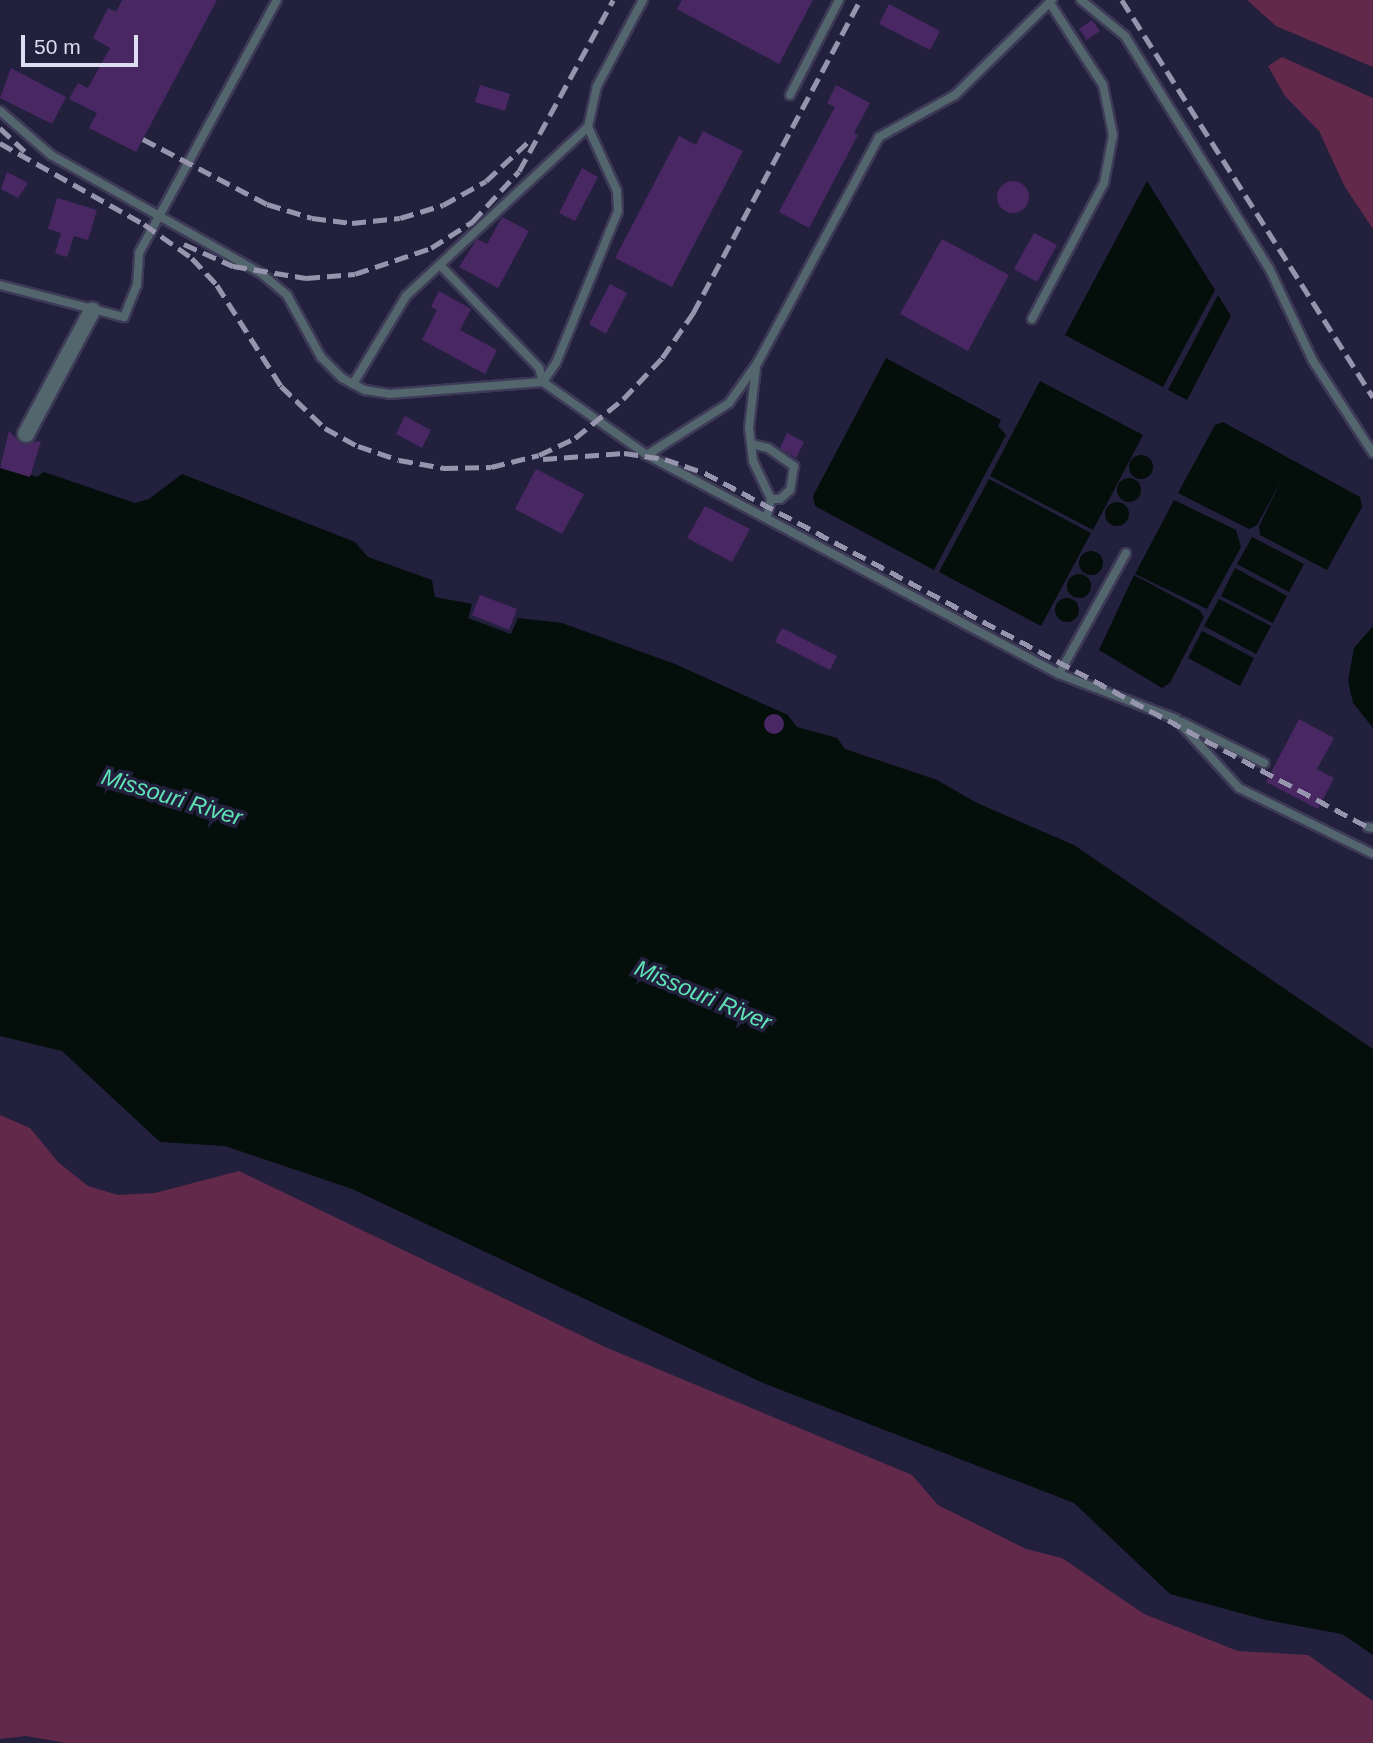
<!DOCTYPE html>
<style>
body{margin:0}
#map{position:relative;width:1373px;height:1743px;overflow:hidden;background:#23203e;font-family:Arial,sans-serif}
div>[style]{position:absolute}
.green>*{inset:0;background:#62294a}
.water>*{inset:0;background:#040e0a}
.round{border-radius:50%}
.building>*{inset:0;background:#482763}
.roads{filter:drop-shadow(2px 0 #3d3a57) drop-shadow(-2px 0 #3d3a57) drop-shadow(0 2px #3d3a57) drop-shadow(0 -2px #3d3a57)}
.service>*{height:8px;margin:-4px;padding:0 4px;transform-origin:4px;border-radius:4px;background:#53656d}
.minor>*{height:16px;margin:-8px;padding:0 8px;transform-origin:8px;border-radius:8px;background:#53656d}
.rail>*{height:4.5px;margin-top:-2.25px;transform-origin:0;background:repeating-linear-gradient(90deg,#9795ad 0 14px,transparent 0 21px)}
span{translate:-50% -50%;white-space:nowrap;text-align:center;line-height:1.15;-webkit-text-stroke:7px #23203e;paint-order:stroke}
.water-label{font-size:23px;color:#5fe3b5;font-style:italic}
.scale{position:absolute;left:21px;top:35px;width:117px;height:32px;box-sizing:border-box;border:4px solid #ddddf1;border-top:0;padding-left:9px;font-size:21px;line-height:24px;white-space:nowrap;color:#ddddf1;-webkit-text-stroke:5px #23203e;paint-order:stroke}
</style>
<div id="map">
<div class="green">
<i style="clip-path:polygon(1247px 0,1373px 0,1373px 67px,1276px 26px)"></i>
<i style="clip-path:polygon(1282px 57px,1373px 98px,1373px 229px,1345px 187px,1319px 131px,1285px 96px,1268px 66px)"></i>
<i style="clip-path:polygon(0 1115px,30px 1128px,58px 1162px,88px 1186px,118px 1195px,155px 1193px,239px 1171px,605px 1347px,912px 1475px,938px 1505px,1026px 1549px,1062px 1558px,1144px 1614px,1238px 1651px,1308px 1655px,1373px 1701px,1373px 1743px,66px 1743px,26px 1736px,0 1739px)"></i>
</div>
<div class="water">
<i style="clip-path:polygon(1147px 181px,1215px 290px,1163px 387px,1065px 335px)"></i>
<i style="clip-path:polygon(1218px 295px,1231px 316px,1187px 400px,1168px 390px)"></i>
<i style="clip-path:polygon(886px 358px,1001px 420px,998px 426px,1006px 435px,934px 570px,815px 506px,813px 496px)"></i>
<i style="clip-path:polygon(1040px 381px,1143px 435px,1093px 530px,990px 476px)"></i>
<i style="clip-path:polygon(1223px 422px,1360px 497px,1362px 507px,1327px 570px,1260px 535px,1259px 526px,1282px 479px,1257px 525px,1249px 529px,1178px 493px,1215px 425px)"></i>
<i class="round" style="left:1129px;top:455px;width:24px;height:24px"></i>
<i style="clip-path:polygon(0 465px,37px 477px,44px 472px,135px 503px,149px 499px,182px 474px,355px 542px,368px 557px,432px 580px,435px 597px,472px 604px,468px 618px,511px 634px,518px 618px,562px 623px,675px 664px,788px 715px,797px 727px,837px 738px,845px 749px,937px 780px,977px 803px,1074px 845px,1373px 1049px,1373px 1655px,1342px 1634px,1266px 1620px,1170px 1594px,1074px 1503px,763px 1383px,352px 1189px,225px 1146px,160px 1142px,62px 1051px,0 1036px)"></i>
<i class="round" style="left:1117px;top:478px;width:24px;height:24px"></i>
<i style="clip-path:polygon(989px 479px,1091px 533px,1041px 626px,939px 572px)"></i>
<i style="clip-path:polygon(1174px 500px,1236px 530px,1241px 547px,1207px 609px,1135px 574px)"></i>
<i class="round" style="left:1105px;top:502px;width:24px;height:24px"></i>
<i style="clip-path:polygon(1252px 537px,1304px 564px,1289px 592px,1237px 564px)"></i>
<i class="round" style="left:1079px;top:551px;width:24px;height:24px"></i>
<i style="clip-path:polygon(1235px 568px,1287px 596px,1273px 623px,1221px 596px)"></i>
<i class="round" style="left:1067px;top:574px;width:24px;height:24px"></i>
<i style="clip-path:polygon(1134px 575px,1199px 610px,1204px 617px,1170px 683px,1162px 688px,1099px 650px)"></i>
<i class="round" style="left:1055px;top:598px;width:24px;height:24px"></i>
<i style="clip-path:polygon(1219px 599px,1271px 626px,1256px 654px,1204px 626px)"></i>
<i style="clip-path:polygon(1373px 626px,1373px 728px,1353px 703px,1348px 681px,1354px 648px)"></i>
<i style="clip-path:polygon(1202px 631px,1254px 658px,1240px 686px,1188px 658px)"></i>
</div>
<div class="building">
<i style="clip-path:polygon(122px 0,217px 0,136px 152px,89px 128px,97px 113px,69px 99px,78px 83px,88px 88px,110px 48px,93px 38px,108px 8px,116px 12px)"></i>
<i style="clip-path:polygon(682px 0,813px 0,779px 64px,677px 9px)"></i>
<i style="clip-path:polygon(889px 4px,940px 31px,930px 50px,879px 24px)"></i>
<i style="clip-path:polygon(1092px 20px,1100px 31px,1087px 40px,1079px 29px)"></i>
<i style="clip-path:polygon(11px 68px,66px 97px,52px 124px,0 98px)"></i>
<i style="clip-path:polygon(480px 85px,510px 94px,505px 111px,475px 102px)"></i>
<i style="clip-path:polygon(836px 85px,870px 103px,854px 133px,858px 135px,809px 228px,779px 212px,835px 107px,827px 103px)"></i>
<i style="clip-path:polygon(703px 131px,743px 151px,672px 287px,615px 258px,679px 136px,696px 145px)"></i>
<i style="clip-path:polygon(582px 168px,598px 177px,575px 221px,559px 213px)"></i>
<i style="clip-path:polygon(7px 172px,28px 183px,18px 198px,1px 189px)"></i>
<i class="round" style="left:997px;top:181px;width:32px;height:32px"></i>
<i style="clip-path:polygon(57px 198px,97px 210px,88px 240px,74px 236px,67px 257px,55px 253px,61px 233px,48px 229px)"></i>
<i style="clip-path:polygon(502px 217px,529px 231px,498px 288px,459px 267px,477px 239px,487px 244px)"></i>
<i style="clip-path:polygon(1034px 233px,1057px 245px,1037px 282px,1014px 269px)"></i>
<i style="clip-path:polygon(942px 239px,1009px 275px,968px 351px,900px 314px)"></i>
<i style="clip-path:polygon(610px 284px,627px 293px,606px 334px,589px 324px)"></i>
<i style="clip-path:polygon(439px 291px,471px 309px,460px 330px,497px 350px,485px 374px,422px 340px,437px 310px,431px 307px)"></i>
<i style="clip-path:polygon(405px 416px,431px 430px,422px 448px,396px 434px)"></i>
<i style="clip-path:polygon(9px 431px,22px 444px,41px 441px,30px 477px,0 468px)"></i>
<i style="clip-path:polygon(787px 433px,804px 442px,796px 458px,780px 448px)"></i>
<i style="clip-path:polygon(536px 469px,584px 494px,562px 534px,515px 509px)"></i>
<i style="clip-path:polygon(705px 506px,750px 529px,732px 562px,687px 538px)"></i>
<i style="clip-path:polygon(480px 595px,517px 609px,509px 630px,472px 615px)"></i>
<i style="clip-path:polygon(782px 628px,837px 656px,830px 670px,775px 642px)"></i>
<i class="round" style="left:764px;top:714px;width:20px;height:20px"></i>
<i style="clip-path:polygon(1299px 719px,1334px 738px,1317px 769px,1334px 778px,1318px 809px,1266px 782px)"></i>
</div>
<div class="roads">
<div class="service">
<i style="left:1081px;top:0;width:57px;rotate:39.3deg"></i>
<i style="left:1125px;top:36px;width:273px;rotate:58.2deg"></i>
<i style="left:1269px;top:268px;width:103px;rotate:64.7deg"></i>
<i style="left:1313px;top:361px;width:110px;rotate:56.9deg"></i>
<i style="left:790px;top:95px;width:107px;rotate:-62.7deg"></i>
<i style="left:0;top:111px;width:67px;rotate:40.8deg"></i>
<i style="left:51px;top:155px;width:242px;rotate:29.4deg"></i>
<i style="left:262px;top:274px;width:33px;rotate:40deg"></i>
<i style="left:287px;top:295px;width:71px;rotate:61.3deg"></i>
<i style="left:321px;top:357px;width:30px;rotate:45deg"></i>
<i style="left:342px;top:378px;width:26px;rotate:28deg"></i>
<i style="left:365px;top:390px;width:25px;rotate:9deg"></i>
<i style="left:390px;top:394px;width:153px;rotate:-4.5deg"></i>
<i style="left:543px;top:382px;width:127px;rotate:35.1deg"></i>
<i style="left:647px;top:455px;width:467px;rotate:28deg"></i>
<i style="left:1059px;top:674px;width:125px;rotate:21deg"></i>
<i style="left:1176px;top:719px;width:93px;rotate:47.6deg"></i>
<i style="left:1239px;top:788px;width:149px;rotate:26.2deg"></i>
<i style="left:440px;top:265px;width:143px;rotate:46.1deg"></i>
<i style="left:539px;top:368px;width:15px;rotate:74deg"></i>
<i style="left:0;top:285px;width:128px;rotate:14.5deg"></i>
<i style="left:124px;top:317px;width:35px;rotate:-68deg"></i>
<i style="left:137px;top:285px;width:32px;rotate:-86deg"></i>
<i style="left:139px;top:253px;width:288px;rotate:-61.4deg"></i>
<i style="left:1032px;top:319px;width:154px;rotate:-62.1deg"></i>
<i style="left:1104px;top:183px;width:49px;rotate:-79.4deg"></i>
<i style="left:1113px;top:135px;width:51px;rotate:-101.3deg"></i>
<i style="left:1103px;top:85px;width:98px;rotate:-122.9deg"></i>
<i style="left:756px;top:368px;width:60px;rotate:96.7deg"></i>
<i style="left:749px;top:428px;width:33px;rotate:83deg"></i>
<i style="left:753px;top:461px;width:42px;rotate:64.7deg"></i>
<i style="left:771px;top:499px;width:18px;rotate:103deg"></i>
<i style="left:543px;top:382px;width:23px;rotate:-56deg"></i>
<i style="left:556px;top:363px;width:164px;rotate:-67.8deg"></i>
<i style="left:618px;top:211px;width:20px;rotate:-93deg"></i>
<i style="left:617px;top:191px;width:70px;rotate:-114.4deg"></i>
<i style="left:588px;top:127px;width:42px;rotate:-77.6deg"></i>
<i style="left:597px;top:86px;width:98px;rotate:-61.9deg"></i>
<i style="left:353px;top:384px;width:103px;rotate:-58.9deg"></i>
<i style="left:406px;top:296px;width:248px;rotate:-42.9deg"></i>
<i style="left:751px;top:444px;width:17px;rotate:13deg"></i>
<i style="left:768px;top:448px;width:32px;rotate:35deg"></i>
<i style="left:794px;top:466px;width:24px;rotate:99deg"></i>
<i style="left:790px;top:490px;width:13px;rotate:138deg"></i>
<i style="left:780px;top:499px;width:9px;rotate:180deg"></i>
<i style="left:647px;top:455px;width:97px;rotate:-32.4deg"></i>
<i style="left:729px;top:403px;width:50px;rotate:-54.7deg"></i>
<i style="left:758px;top:362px;width:255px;rotate:-61.7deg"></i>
<i style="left:879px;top:137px;width:87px;rotate:-28.9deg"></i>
<i style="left:955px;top:95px;width:136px;rotate:-44.4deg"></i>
<i style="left:1059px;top:674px;width:138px;rotate:-61deg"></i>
<i style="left:1182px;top:722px;width:92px;rotate:26.6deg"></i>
<i style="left:1368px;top:827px;width:5px;rotate:11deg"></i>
</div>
<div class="minor">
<i style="left:26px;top:434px;width:140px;rotate:-61.8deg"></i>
</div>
</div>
<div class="rail">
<i style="left:1122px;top:0;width:470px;rotate:57.7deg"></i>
<i style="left:0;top:128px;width:34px;rotate:43deg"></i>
<i style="left:143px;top:139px;width:140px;rotate:27.7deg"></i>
<i style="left:267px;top:204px;width:47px;rotate:17.3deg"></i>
<i style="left:312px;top:218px;width:40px;rotate:7.1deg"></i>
<i style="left:352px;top:223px;width:48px;rotate:-5.9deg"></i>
<i style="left:400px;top:218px;width:45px;rotate:-16.8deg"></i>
<i style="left:443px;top:205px;width:49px;rotate:-29.2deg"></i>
<i style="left:486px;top:181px;width:59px;rotate:-42.9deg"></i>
<i style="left:0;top:143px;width:165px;rotate:29.4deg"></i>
<i style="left:144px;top:224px;width:59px;rotate:35.3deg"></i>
<i style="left:192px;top:258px;width:37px;rotate:47deg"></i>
<i style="left:217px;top:285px;width:120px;rotate:57.6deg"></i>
<i style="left:281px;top:386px;width:61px;rotate:43.7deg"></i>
<i style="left:325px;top:428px;width:38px;rotate:29deg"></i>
<i style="left:358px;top:446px;width:43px;rotate:18.9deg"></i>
<i style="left:399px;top:460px;width:46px;rotate:10.1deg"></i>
<i style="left:444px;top:468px;width:47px;rotate:-1.2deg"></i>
<i style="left:491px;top:467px;width:49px;rotate:-14deg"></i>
<i style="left:539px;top:455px;width:40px;rotate:-25deg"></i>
<i style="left:575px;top:438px;width:62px;rotate:-39.1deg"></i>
<i style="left:623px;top:399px;width:57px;rotate:-46.4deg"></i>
<i style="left:662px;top:358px;width:55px;rotate:-55.4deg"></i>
<i style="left:693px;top:313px;width:355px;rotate:-61.9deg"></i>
<i style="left:184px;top:244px;width:54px;rotate:24.2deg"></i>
<i style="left:233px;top:266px;width:74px;rotate:9.3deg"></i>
<i style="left:306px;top:278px;width:49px;rotate:-4.7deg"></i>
<i style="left:355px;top:274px;width:80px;rotate:-18.9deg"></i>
<i style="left:431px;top:248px;width:49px;rotate:-32.4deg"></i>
<i style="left:472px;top:222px;width:69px;rotate:-47.3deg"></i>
<i style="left:519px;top:171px;width:195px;rotate:-61.2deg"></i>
<i style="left:543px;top:459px;width:81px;rotate:-4.2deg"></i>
<i style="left:624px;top:453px;width:41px;rotate:8.3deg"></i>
<i style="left:665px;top:459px;width:42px;rotate:19.3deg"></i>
<i style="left:705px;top:473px;width:752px;rotate:28.1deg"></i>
</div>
<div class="water-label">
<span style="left:172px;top:797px;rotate:17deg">Missouri River</span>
<span style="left:703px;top:995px;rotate:23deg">Missouri River</span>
</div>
<div class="scale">50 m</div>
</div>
